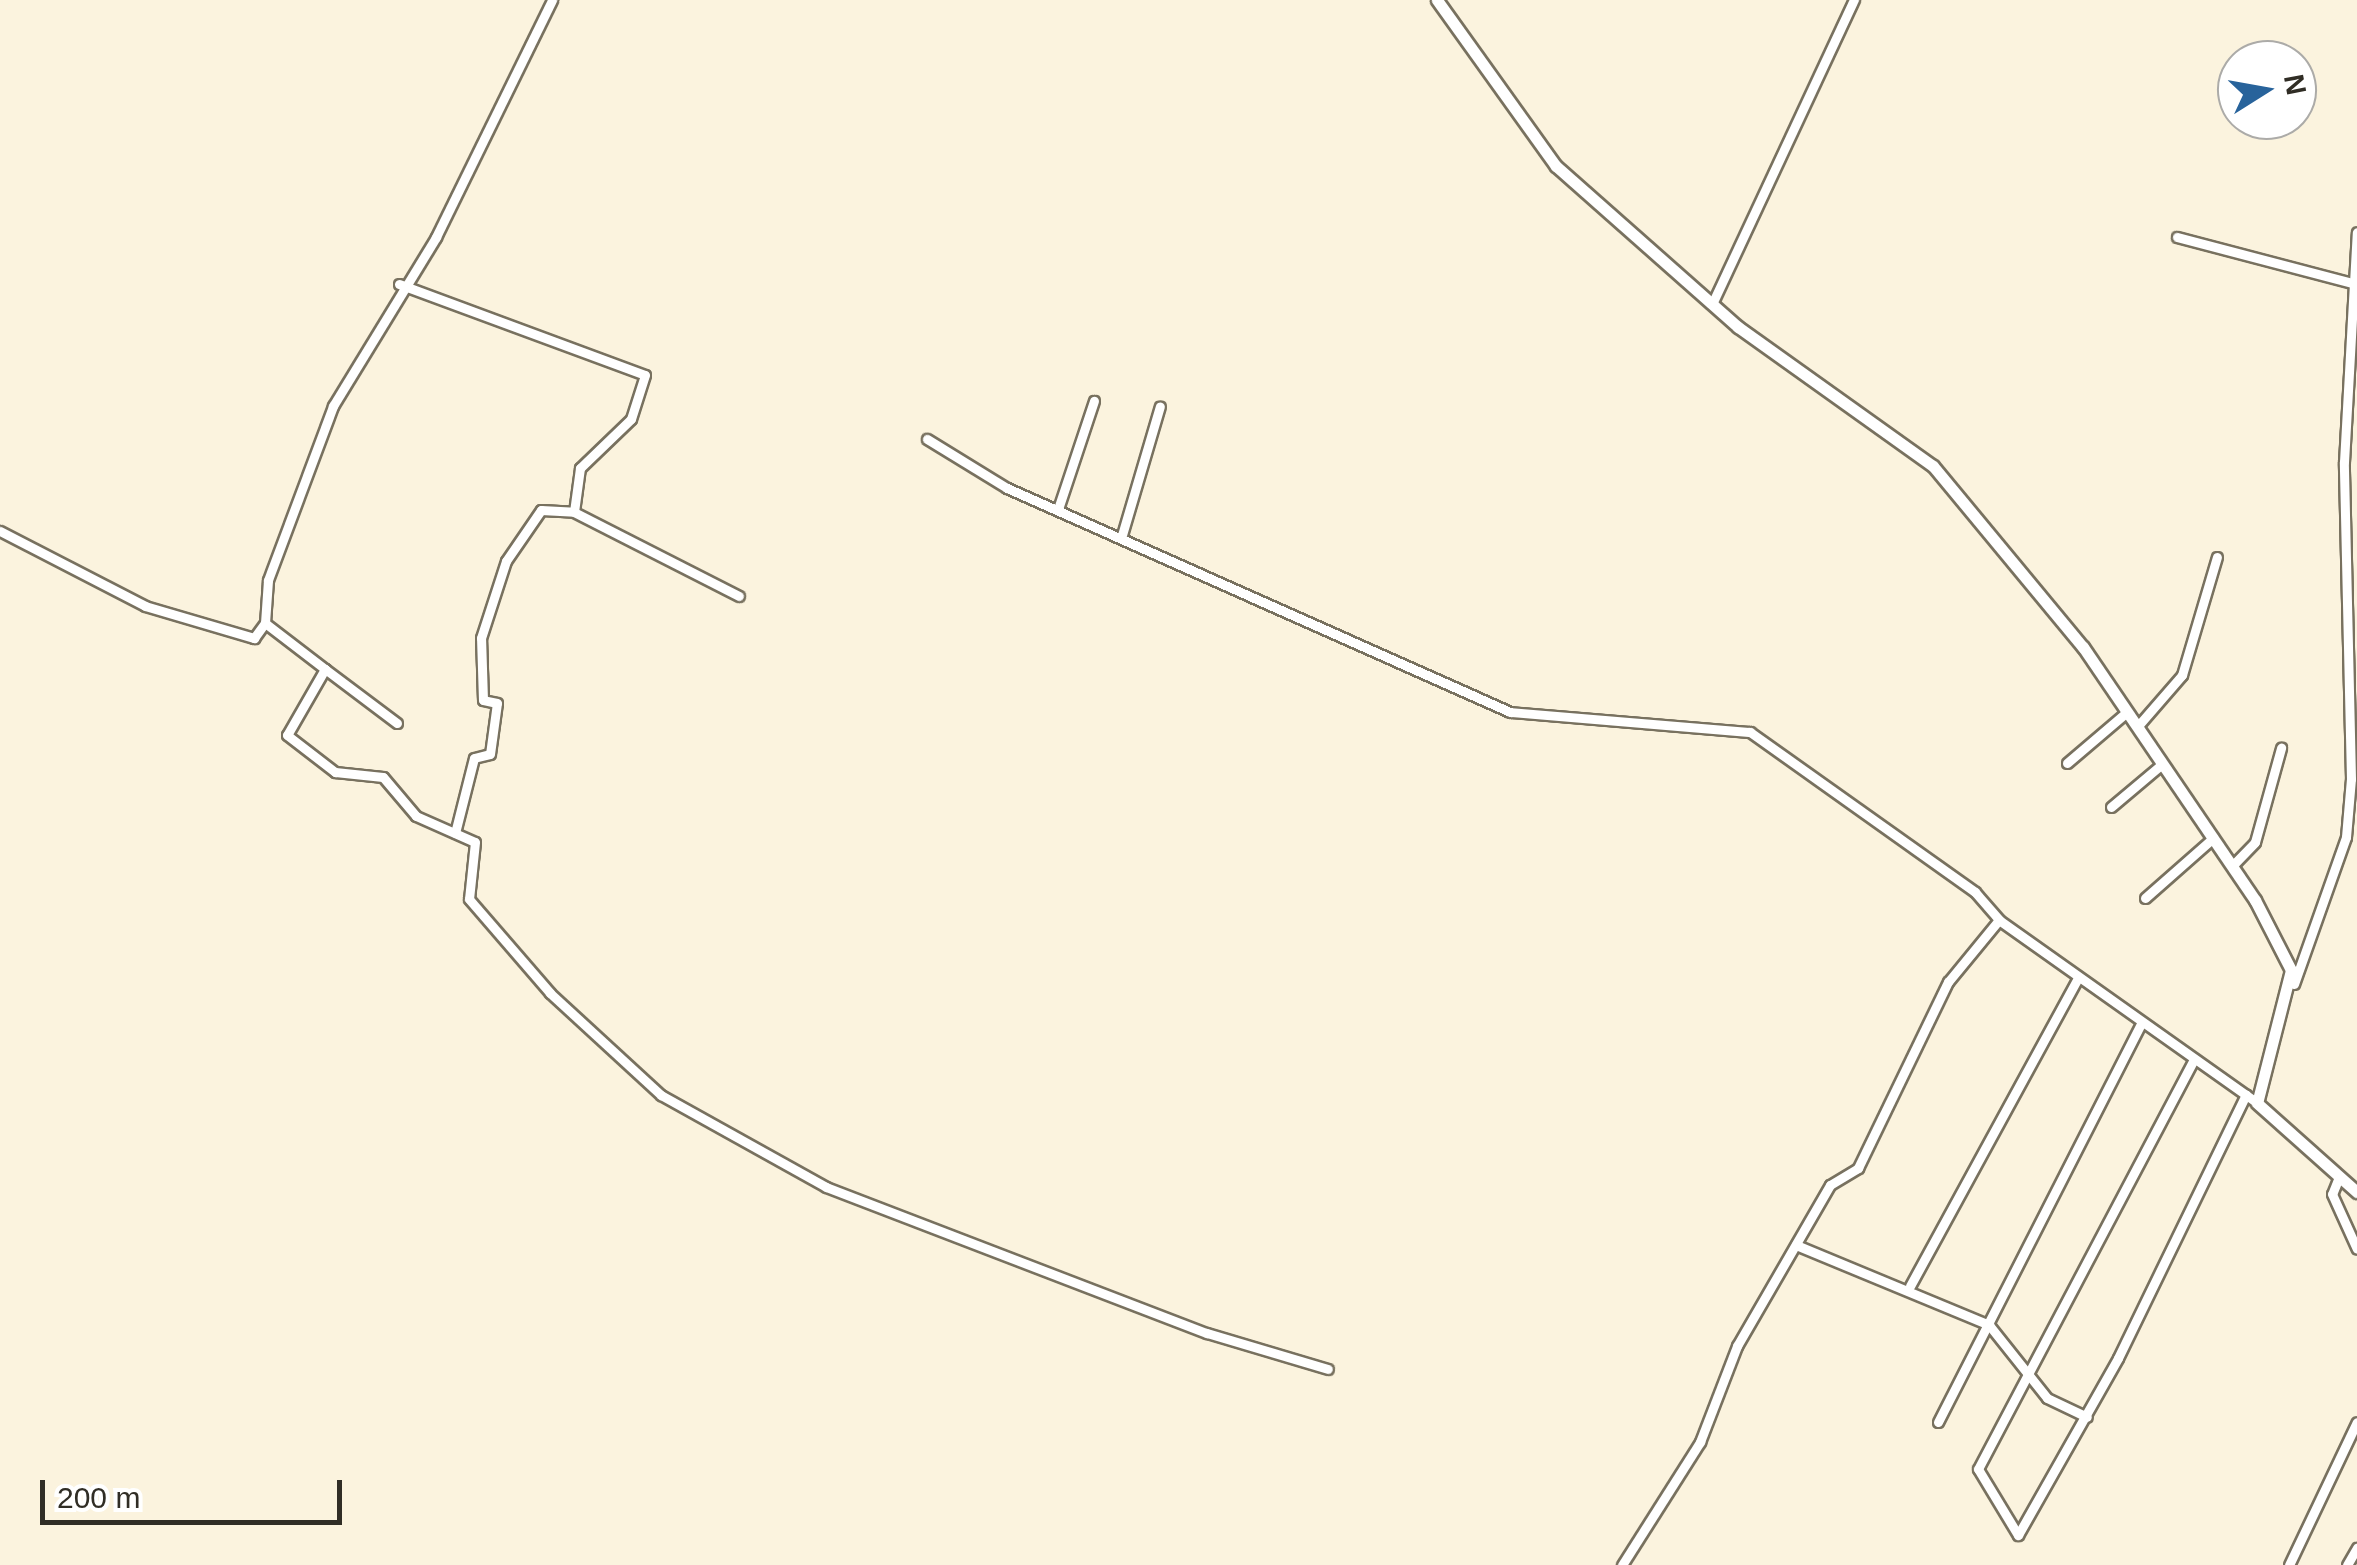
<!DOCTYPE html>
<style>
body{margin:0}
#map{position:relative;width:2357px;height:1565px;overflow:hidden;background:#fbf3de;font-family:Arial,sans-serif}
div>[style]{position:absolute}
.roads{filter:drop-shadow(2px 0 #78715f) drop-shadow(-2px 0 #78715f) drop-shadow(0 2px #78715f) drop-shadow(0 -2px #78715f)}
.street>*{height:9px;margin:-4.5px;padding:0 4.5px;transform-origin:4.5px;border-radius:4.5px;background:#fff}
.secondary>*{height:11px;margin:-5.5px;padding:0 5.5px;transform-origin:5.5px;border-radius:5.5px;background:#fff}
span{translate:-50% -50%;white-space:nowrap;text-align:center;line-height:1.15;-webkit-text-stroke:8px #fff;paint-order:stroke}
.north{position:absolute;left:2217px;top:40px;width:100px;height:100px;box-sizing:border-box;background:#fff;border:2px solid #acaba8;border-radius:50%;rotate:79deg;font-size:28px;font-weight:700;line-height:40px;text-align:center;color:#302d25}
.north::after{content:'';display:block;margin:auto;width:35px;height:45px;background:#28639b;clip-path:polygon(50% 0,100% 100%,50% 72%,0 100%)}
.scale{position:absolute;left:40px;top:1480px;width:302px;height:45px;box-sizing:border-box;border:5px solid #302d25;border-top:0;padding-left:12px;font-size:30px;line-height:35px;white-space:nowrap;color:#302d25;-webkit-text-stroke:8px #fff;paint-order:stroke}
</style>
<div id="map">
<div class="roads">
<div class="street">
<i style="left:2177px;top:237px;width:181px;rotate:14.7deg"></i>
<i style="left:399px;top:284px;width:262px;rotate:20.3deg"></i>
<i style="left:645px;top:375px;width:46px;rotate:107.7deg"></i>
<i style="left:631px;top:419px;width:71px;rotate:136.1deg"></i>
<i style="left:580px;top:468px;width:44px;rotate:97.8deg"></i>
<i style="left:574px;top:512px;width:185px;rotate:27deg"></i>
<i style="left:1712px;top:304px;width:336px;rotate:-65deg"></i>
<i style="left:927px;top:439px;width:94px;rotate:31.5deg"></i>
<i style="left:1007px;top:488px;width:551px;rotate:24deg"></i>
<i style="left:1510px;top:712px;width:241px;rotate:4.8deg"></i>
<i style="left:1750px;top:732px;width:276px;rotate:35.4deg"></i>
<i style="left:1975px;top:892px;width:37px;rotate:49deg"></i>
<i style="left:1058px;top:509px;width:114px;rotate:-71.6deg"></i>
<i style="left:0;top:531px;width:163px;rotate:27.3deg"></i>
<i style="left:145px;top:606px;width:114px;rotate:16.4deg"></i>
<i style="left:254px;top:638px;width:19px;rotate:-54deg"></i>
<i style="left:265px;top:623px;width:76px;rotate:37.5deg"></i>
<i style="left:325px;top:669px;width:76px;rotate:119.9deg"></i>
<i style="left:287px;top:735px;width:61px;rotate:37.6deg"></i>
<i style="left:335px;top:772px;width:48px;rotate:5.9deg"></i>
<i style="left:383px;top:777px;width:51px;rotate:49.8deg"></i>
<i style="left:416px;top:816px;width:64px;rotate:23.8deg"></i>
<i style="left:475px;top:842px;width:57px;rotate:96deg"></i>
<i style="left:469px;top:899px;width:124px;rotate:49.2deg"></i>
<i style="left:550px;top:993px;width:151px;rotate:42.6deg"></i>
<i style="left:661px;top:1095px;width:189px;rotate:29.1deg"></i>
<i style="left:826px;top:1187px;width:408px;rotate:21deg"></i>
<i style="left:1207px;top:1333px;width:126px;rotate:16.6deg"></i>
<i style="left:1122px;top:535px;width:134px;rotate:-73.6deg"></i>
<i style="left:265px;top:623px;width:43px;rotate:-86deg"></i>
<i style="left:268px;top:580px;width:186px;rotate:-69.5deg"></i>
<i style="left:333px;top:406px;width:198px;rotate:-58.6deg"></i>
<i style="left:436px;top:237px;width:264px;rotate:-63.9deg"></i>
<i style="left:325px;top:669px;width:90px;rotate:36.9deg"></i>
<i style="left:2137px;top:727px;width:69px;rotate:-49.1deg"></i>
<i style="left:2182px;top:675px;width:123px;rotate:-73.5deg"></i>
<i style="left:2067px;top:763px;width:79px;rotate:-40.4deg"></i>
<i style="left:2111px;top:807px;width:67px;rotate:-40.1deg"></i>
<i style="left:455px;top:833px;width:77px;rotate:-75.8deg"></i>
<i style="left:474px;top:758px;width:16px;rotate:-14deg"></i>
<i style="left:490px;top:754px;width:51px;rotate:-82.2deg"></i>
<i style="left:497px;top:703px;width:14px;rotate:-168deg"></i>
<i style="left:483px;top:700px;width:62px;rotate:-91.8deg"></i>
<i style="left:481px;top:638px;width:81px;rotate:-72deg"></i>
<i style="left:506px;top:561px;width:62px;rotate:-55.5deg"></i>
<i style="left:541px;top:510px;width:33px;rotate:3deg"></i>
<i style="left:2232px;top:866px;width:33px;rotate:-46deg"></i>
<i style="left:2255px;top:842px;width:98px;rotate:-74.5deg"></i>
<i style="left:2145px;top:898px;width:91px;rotate:-41.4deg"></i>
<i style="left:2294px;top:984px;width:156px;rotate:-70.5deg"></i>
<i style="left:2346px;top:837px;width:58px;rotate:-85.1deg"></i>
<i style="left:2351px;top:779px;width:317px;rotate:-91.3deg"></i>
<i style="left:2344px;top:462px;width:230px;rotate:-86.8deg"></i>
<i style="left:2339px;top:1177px;width:18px;rotate:112deg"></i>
<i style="left:2332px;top:1194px;width:60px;rotate:65.6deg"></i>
<i style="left:1796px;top:1245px;width:209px;rotate:22.5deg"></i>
<i style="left:1989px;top:1325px;width:93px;rotate:51.5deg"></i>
<i style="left:2047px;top:1398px;width:44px;rotate:25.4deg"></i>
<i style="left:1910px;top:1286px;width:349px;rotate:-61.4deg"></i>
<i style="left:1938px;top:1422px;width:449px;rotate:-63deg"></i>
<i style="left:2018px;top:1535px;width:77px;rotate:-121.2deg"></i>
<i style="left:1978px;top:1469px;width:463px;rotate:-62.2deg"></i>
<i style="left:2018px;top:1535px;width:203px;rotate:-60.5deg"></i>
<i style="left:2118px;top:1358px;width:293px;rotate:-64.1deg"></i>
<i style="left:1622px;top:1565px;width:146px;rotate:-57.6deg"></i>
<i style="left:1700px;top:1442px;width:103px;rotate:-68.9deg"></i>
<i style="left:1737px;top:1346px;width:186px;rotate:-60deg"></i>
<i style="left:1830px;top:1185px;width:33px;rotate:-31deg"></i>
<i style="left:1858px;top:1168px;width:207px;rotate:-64.2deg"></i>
<i style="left:1948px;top:982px;width:80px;rotate:-50.6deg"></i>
<i style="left:1999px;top:920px;width:316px;rotate:35.3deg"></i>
<i style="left:2289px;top:1565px;width:158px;rotate:-64.6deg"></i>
<i style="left:2347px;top:1565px;width:20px;rotate:-60deg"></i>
</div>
<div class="secondary">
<i style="left:1437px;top:0;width:204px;rotate:54.4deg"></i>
<i style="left:1556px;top:166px;width:243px;rotate:41.5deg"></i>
<i style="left:1738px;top:327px;width:239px;rotate:35.5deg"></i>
<i style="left:1933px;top:466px;width:235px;rotate:50.4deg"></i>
<i style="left:2083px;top:647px;width:306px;rotate:55.8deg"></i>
<i style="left:2255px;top:900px;width:79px;rotate:62.8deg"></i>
<i style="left:2291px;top:970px;width:137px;rotate:104.3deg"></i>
<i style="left:2257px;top:1103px;width:134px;rotate:41.7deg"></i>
</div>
</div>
<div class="north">N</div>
<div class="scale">200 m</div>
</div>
